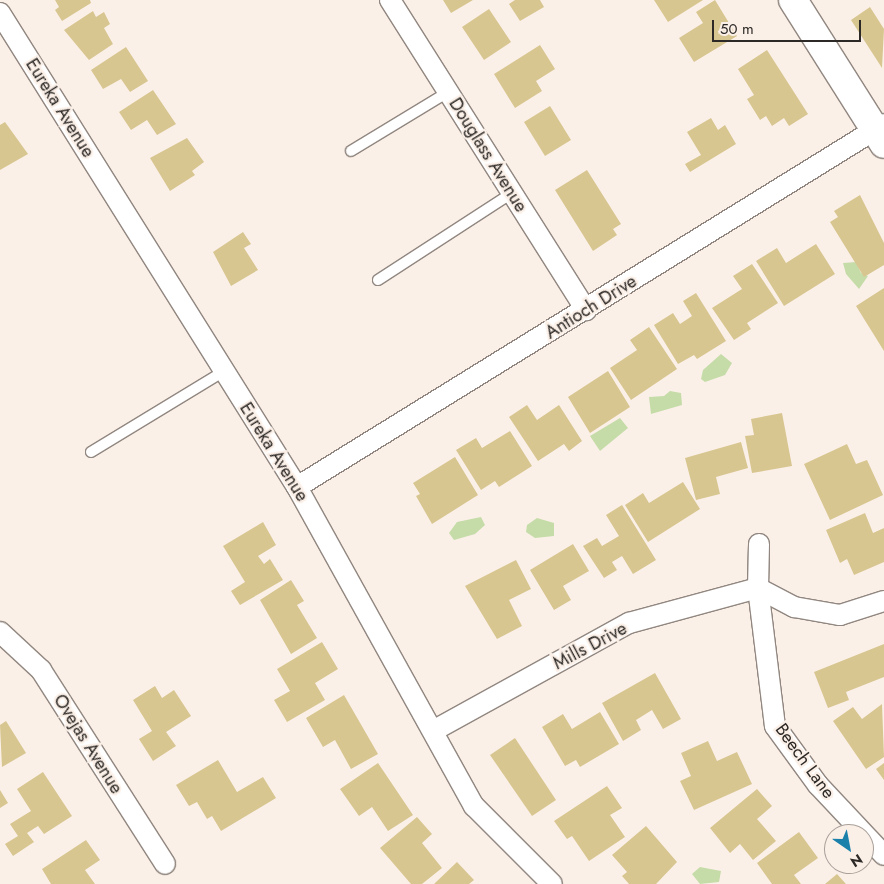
<!DOCTYPE html>
<style>
body{margin:0}
#map{position:relative;width:884px;height:884px;overflow:hidden;background:#fbf0e8;font-family:Jost,sans-serif}
div>[style]{position:absolute}
.water>*{inset:0;background:#c5dca8}
.building>*{inset:0;background:#d8c690}
.roads{filter:drop-shadow(1px 0 #918780) drop-shadow(-1px 0 #918780) drop-shadow(0 1px #918780) drop-shadow(0 -1px #918780)}
.lane>*{height:10px;margin:-5px;padding:0 5px;transform-origin:5px;border-radius:5px;background:#fff}
.street>*{height:20px;margin:-10px;padding:0 10px;transform-origin:10px;border-radius:10px;background:#fff}
.secondary>*{height:28px;margin:-14px;padding:0 14px;transform-origin:14px;border-radius:14px;background:#fff}
span{translate:-50% -50%;white-space:nowrap;text-align:center;line-height:1.15;-webkit-text-stroke:4.5px #fbf0e8;paint-order:stroke}
.street-label{font-size:18px;color:#2d2926}
.north{position:absolute;left:824px;top:824px;width:50px;height:50px;box-sizing:border-box;background:#fbf0e8;border:1px solid #a9a09a;border-radius:50%;rotate:147deg;font-size:14px;font-weight:700;line-height:20px;text-align:center;color:#2d2926}
.north::after{content:'';display:block;margin:auto;width:18px;height:22px;background:#1b81ab;clip-path:polygon(50% 0,100% 100%,50% 72%,0 100%)}
.scale{position:absolute;left:712px;top:20px;width:149px;height:22px;box-sizing:border-box;border:2px solid #2d2926;border-top:0;padding-left:6px;font-size:15px;line-height:18px;white-space:nowrap;color:#2d2926;-webkit-text-stroke:4px #fbf0e8;paint-order:stroke}
</style>
<div id="map">
<div class="water">
<i style="clip-path:polygon(856px 262px,861px 273px,868px 276px,859px 289px,846px 274px,843px 263px)"></i>
<i style="clip-path:polygon(721px 354px,732px 363px,725px 375px,705px 382px,701px 379px,703px 370px)"></i>
<i style="clip-path:polygon(670px 391px,681px 393px,682px 405px,651px 414px,649px 397px,664px 396px)"></i>
<i style="clip-path:polygon(620px 418px,628px 428px,600px 451px,590px 436px)"></i>
<i style="clip-path:polygon(481px 517px,485px 525px,475px 534px,454px 540px,449px 533px,457px 522px)"></i>
<i style="clip-path:polygon(537px 518px,554px 523px,554px 536px,535px 538px,526px 532px,527px 525px)"></i>
<i style="clip-path:polygon(700px 867px,721px 871px,719px 882px,700px 884px,692px 874px)"></i>
</div>
<div class="building">
<i style="clip-path:polygon(55px 0,90px 0,91px 3px,62px 21px,55px 10px,59px 7px)"></i>
<i style="clip-path:polygon(443px 0,473px 0,451px 13px)"></i>
<i style="clip-path:polygon(515px 0,540px 0,544px 7px,520px 21px,509px 4px)"></i>
<i style="clip-path:polygon(654px 0,703px 0,668px 22px)"></i>
<i style="clip-path:polygon(715px 0,737px 36px,694px 62px,679px 38px,703px 23px,696px 12px)"></i>
<i style="clip-path:polygon(870px 7px,884px 29px,882px 68px,851px 20px)"></i>
<i style="clip-path:polygon(489px 9px,511px 42px,484px 60px,462px 27px)"></i>
<i style="clip-path:polygon(93px 11px,96px 17px,104px 12px,110px 24px,104px 28px,113px 44px,89px 60px,64px 30px)"></i>
<i style="clip-path:polygon(540px 45px,555px 69px,536px 81px,542px 91px,515px 108px,494px 74px)"></i>
<i style="clip-path:polygon(126px 47px,148px 81px,130px 92px,121px 79px,103px 89px,91px 70px)"></i>
<i style="clip-path:polygon(767px 50px,808px 114px,789px 126px,784px 118px,772px 126px,766px 116px,760px 120px,747px 99px,754px 95px,738px 69px)"></i>
<i style="clip-path:polygon(153px 90px,176px 124px,157px 135px,147px 120px,131px 130px,119px 112px)"></i>
<i style="clip-path:polygon(550px 106px,571px 140px,545px 156px,524px 122px)"></i>
<i style="clip-path:polygon(711px 118px,718px 130px,725px 125px,736px 144px,690px 172px,685px 164px,701px 155px,687px 132px)"></i>
<i style="clip-path:polygon(5px 122px,28px 154px,0 170px,0 125px)"></i>
<i style="clip-path:polygon(187px 138px,204px 162px,192px 171px,195px 175px,170px 191px,150px 158px)"></i>
<i style="clip-path:polygon(587px 170px,621px 224px,613px 229px,617px 235px,593px 251px,555px 190px)"></i>
<i style="clip-path:polygon(860px 195px,884px 243px,884px 265px,864px 277px,830px 222px,838px 217px,834px 211px)"></i>
<i style="clip-path:polygon(243px 232px,251px 244px,244px 248px,258px 270px,231px 286px,213px 252px)"></i>
<i style="clip-path:polygon(816px 244px,835px 274px,784px 306px,756px 261px,777px 248px,786px 263px)"></i>
<i style="clip-path:polygon(752px 264px,778px 303px,747px 323px,751px 329px,734px 340px,712px 308px,742px 289px,733px 276px)"></i>
<i style="clip-path:polygon(884px 288px,884px 351px,856px 306px)"></i>
<i style="clip-path:polygon(696px 293px,726px 341px,697px 359px,694px 355px,678px 364px,654px 325px,673px 313px,680px 324px,692px 316px,683px 301px)"></i>
<i style="clip-path:polygon(649px 327px,677px 369px,631px 400px,610px 368px,637px 350px,630px 340px)"></i>
<i style="clip-path:polygon(608px 371px,630px 407px,590px 433px,568px 397px)"></i>
<i style="clip-path:polygon(527px 405px,537px 420px,559px 405px,582px 441px,569px 451px,564px 444px,538px 461px,509px 417px)"></i>
<i style="clip-path:polygon(782px 413px,792px 466px,752px 473px,745px 436px,754px 435px,751px 419px)"></i>
<i style="clip-path:polygon(510px 431px,532px 466px,499px 487px,495px 481px,481px 490px,456px 450px,476px 438px,482px 448px)"></i>
<i style="clip-path:polygon(741px 442px,748px 468px,716px 477px,720px 494px,696px 500px,685px 458px)"></i>
<i style="clip-path:polygon(847px 444px,856px 464px,867px 460px,883px 495px,830px 520px,804px 464px)"></i>
<i style="clip-path:polygon(455px 457px,478px 495px,432px 524px,416px 496px,420px 494px,413px 483px)"></i>
<i style="clip-path:polygon(683px 482px,700px 509px,648px 542px,625px 505px,643px 493px,649px 503px)"></i>
<i style="clip-path:polygon(622px 505px,656px 560px,633px 574px,622px 556px,612px 562px,617px 570px,604px 578px,583px 546px,597px 538px,602px 546px,619px 536px,606px 515px)"></i>
<i style="clip-path:polygon(865px 513px,873px 533px,884px 528px,884px 562px,854px 575px,847px 559px,840px 563px,826px 530px)"></i>
<i style="clip-path:polygon(263px 522px,276px 545px,258px 556px,264px 564px,270px 559px,283px 580px,240px 605px,231px 591px,245px 582px,223px 546px)"></i>
<i style="clip-path:polygon(573px 544px,589px 571px,563px 586px,571px 600px,554px 610px,530px 570px)"></i>
<i style="clip-path:polygon(516px 560px,531px 589px,509px 600px,522px 626px,497px 639px,465px 586px)"></i>
<i style="clip-path:polygon(291px 580px,304px 601px,297px 605px,317px 638px,291px 654px,260px 600px)"></i>
<i style="clip-path:polygon(322px 642px,338px 669px,315px 683px,325px 700px,287px 722px,274px 700px,290px 691px,277px 669px)"></i>
<i style="clip-path:polygon(884px 644px,884px 677px,846px 692px,849px 700px,828px 708px,814px 672px)"></i>
<i style="clip-path:polygon(655px 673px,681px 719px,663px 729px,652px 710px,636px 720px,641px 730px,623px 741px,602px 703px)"></i>
<i style="clip-path:polygon(155px 686px,162px 698px,174px 690px,191px 716px,166px 732px,176px 746px,153px 761px,139px 739px,152px 731px,133px 700px)"></i>
<i style="clip-path:polygon(344px 695px,378px 754px,351px 769px,335px 740px,323px 747px,306px 718px)"></i>
<i style="clip-path:polygon(882px 704px,884px 757px,866px 769px,833px 721px,853px 707px,862px 719px)"></i>
<i style="clip-path:polygon(600px 712px,619px 744px,580px 767px,576px 760px,565px 766px,542px 727px,563px 714px,572px 729px)"></i>
<i style="clip-path:polygon(6px 721px,26px 753px,2px 767px,0 725px)"></i>
<i style="clip-path:polygon(515px 738px,556px 800px,532px 816px,490px 755px)"></i>
<i style="clip-path:polygon(708px 741px,717px 761px,737px 752px,752px 784px,694px 810px,680px 781px,691px 776px,681px 753px)"></i>
<i style="clip-path:polygon(218px 760px,237px 792px,263px 777px,276px 798px,221px 831px,212px 816px,207px 819px,197px 802px,189px 806px,176px 785px)"></i>
<i style="clip-path:polygon(378px 763px,413px 815px,388px 831px,372px 807px,359px 816px,340px 789px)"></i>
<i style="clip-path:polygon(884px 763px,884px 780px,876px 769px)"></i>
<i style="clip-path:polygon(43px 772px,72px 816px,44px 834px,38px 826px,27px 833px,34px 842px,13px 856px,5px 844px,18px 836px,10px 824px,31px 811px,17px 789px)"></i>
<i style="clip-path:polygon(607px 786px,622px 808px,610px 815px,625px 837px,589px 861px,572px 836px,567px 839px,554px 821px)"></i>
<i style="clip-path:polygon(757px 789px,772px 806px,757px 819px,776px 841px,753px 860px,740px 844px,730px 853px,710px 828px)"></i>
<i style="clip-path:polygon(0 790px,8px 803px,0 808px)"></i>
<i style="clip-path:polygon(417px 817px,432px 834px,422px 843px,442px 868px,422px 884px,411px 884px,380px 848px)"></i>
<i style="clip-path:polygon(646px 826px,677px 862px,656px 884px,629px 884px,622px 876px,627px 872px,612px 855px)"></i>
<i style="clip-path:polygon(799px 832px,818px 858px,794px 875px,801px 884px,772px 884px,757px 863px)"></i>
<i style="clip-path:polygon(86px 840px,100px 860px,85px 870px,95px 884px,51px 884px,42px 869px)"></i>
<i style="clip-path:polygon(457px 862px,474px 880px,469px 884px,434px 884px)"></i>
<i style="clip-path:polygon(837px 874px,846px 884px,825px 884px)"></i>
</div>
<div class="roads">
<div class="lane">
<i style="left:351px;top:151px;width:114px;rotate:-31.3deg"></i>
<i style="left:378px;top:280px;width:160px;rotate:-33deg"></i>
<i style="left:91px;top:452px;width:156px;rotate:-31.3deg"></i>
</div>
<div class="street">
<i style="left:390px;top:0;width:367px;rotate:57.7deg"></i>
<i style="left:0;top:13px;width:559px;rotate:57.93deg"></i>
<i style="left:297px;top:487px;width:365px;rotate:61deg"></i>
<i style="left:474px;top:806px;width:110px;rotate:45deg"></i>
<i style="left:297px;top:487px;width:690px;rotate:-31.73deg"></i>
<i style="left:759px;top:544px;width:44px;rotate:91.3deg"></i>
<i style="left:758px;top:588px;width:139px;rotate:83deg"></i>
<i style="left:775px;top:726px;width:73px;rotate:53.9deg"></i>
<i style="left:818px;top:785px;width:96px;rotate:46.7deg"></i>
<i style="left:0;top:632px;width:56px;rotate:42.8deg"></i>
<i style="left:41px;top:670px;width:230px;rotate:57.4deg"></i>
<i style="left:433px;top:731px;width:224px;rotate:-28.9deg"></i>
<i style="left:629px;top:623px;width:134px;rotate:-15.2deg"></i>
<i style="left:758px;top:588px;width:41px;rotate:27.8deg"></i>
<i style="left:794px;top:607px;width:47px;rotate:9.9deg"></i>
<i style="left:840px;top:615px;width:46px;rotate:-17.7deg"></i>
</div>
<div class="secondary">
<i style="left:793px;top:0;width:170px;rotate:57.7deg"></i>
</div>
</div>
<div class="street-label">
<span style="left:60px;top:108px;rotate:58deg">Eureka Avenue</span>
<span style="left:488px;top:155px;rotate:58deg">Douglass Avenue</span>
<span style="left:591px;top:307px;rotate:-32deg">Antioch Drive</span>
<span style="left:274px;top:452px;rotate:58deg">Eureka Avenue</span>
<span style="left:590px;top:646px;rotate:-28deg">Mills Drive</span>
<span style="left:88px;top:744px;rotate:58deg">Ovejas Avenue</span>
<span style="left:805px;top:761px;rotate:54deg">Beech Lane</span>
</div>
<div class="north">N</div>
<div class="scale">50 m</div>
</div>
